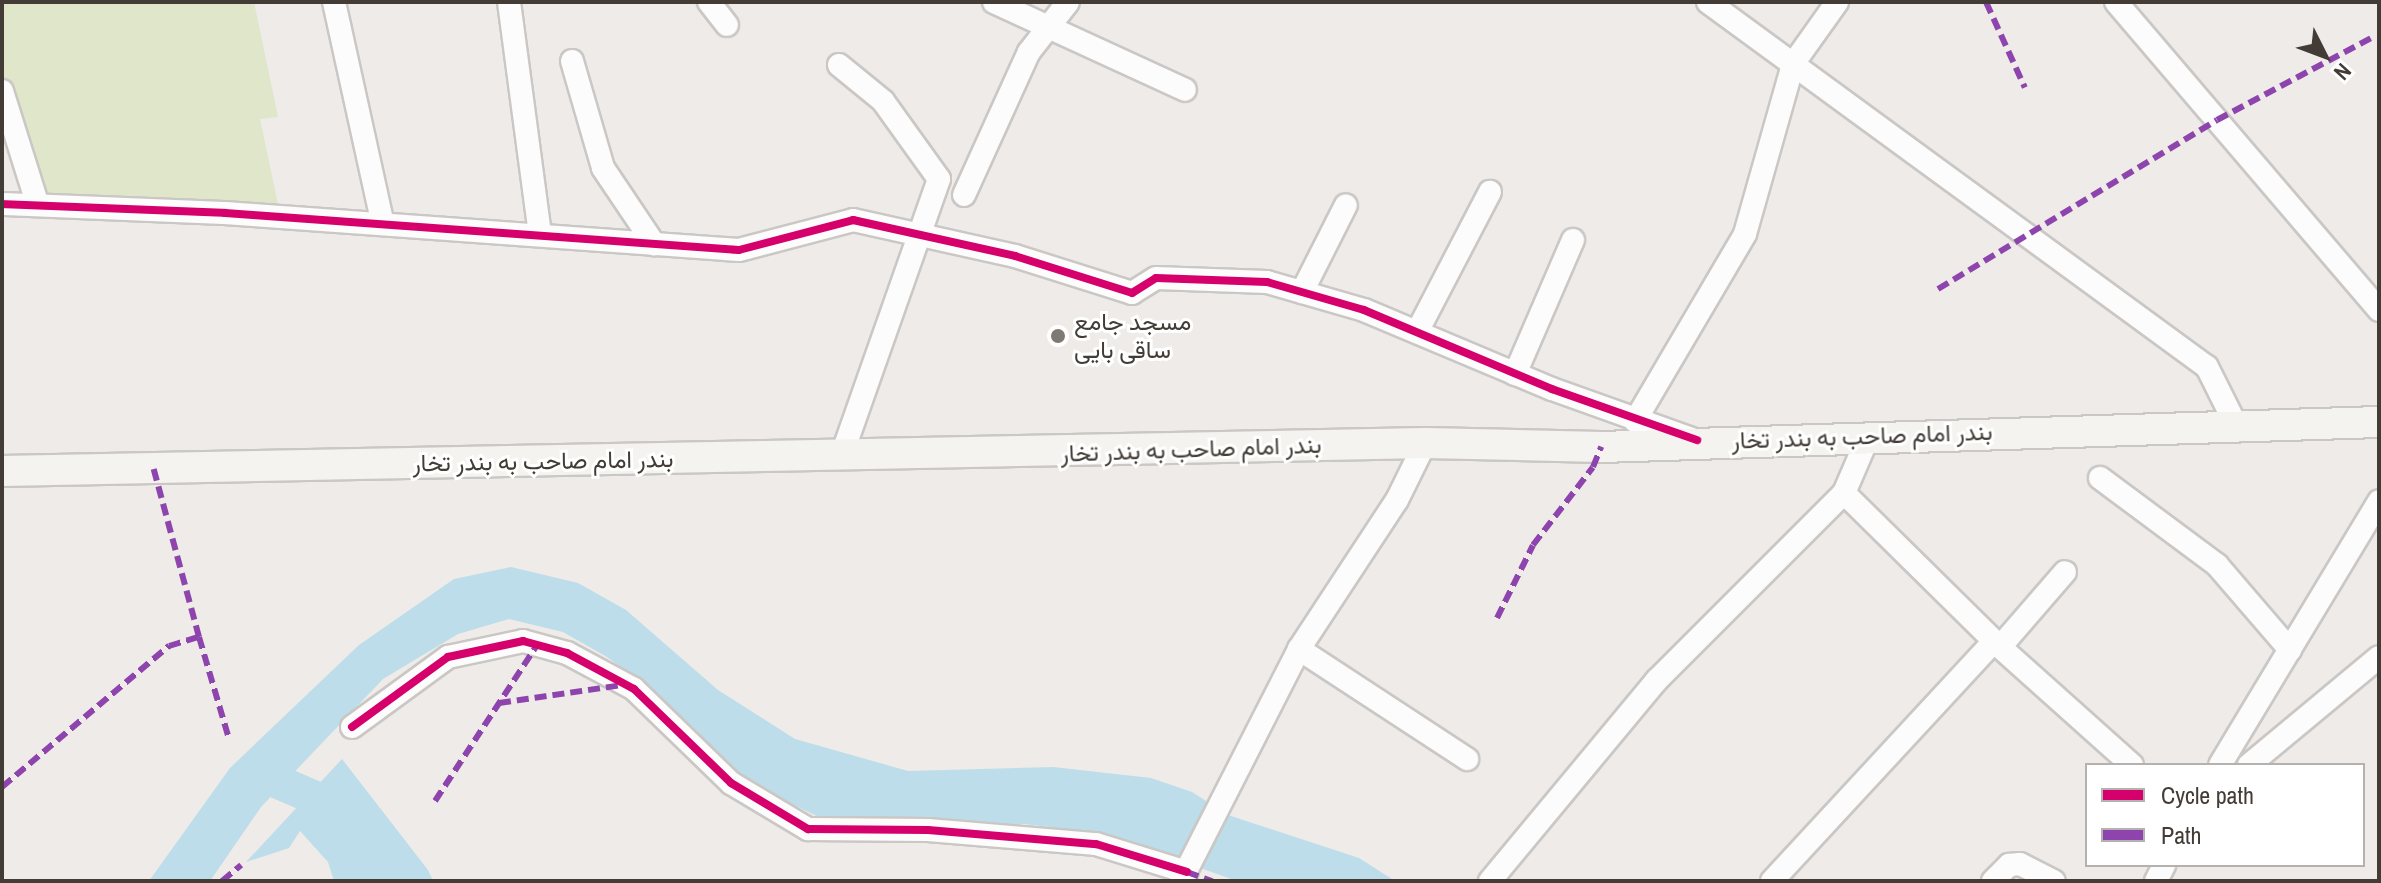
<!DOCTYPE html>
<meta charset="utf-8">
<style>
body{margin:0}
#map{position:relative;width:2381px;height:883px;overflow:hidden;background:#eeebe8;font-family:"Archivo Narrow",Vazirmatn,sans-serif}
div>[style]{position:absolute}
.green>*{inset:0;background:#dfe6ca}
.water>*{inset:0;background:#bcdde9}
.river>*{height:34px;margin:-17px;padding:0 17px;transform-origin:17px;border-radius:17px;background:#bcdde9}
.roads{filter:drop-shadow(2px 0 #cac7c4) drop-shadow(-2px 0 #cac7c4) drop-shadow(0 2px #cac7c4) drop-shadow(0 -2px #cac7c4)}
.street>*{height:22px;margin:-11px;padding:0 11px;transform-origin:11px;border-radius:11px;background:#fcfcfc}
.secondary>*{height:30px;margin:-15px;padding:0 15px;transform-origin:15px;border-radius:15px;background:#f5f3ef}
.quiet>*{height:6px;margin-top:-3px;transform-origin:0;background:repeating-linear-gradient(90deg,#8e44ad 0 12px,transparent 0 18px)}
.cycleway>*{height:8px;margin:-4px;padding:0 4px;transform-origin:4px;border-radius:4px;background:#d6006c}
.dots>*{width:22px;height:22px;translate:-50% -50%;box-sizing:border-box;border:4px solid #fff;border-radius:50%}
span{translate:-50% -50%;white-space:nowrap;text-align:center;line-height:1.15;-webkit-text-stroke:6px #fff;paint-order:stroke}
.poi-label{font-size:24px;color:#433c36}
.left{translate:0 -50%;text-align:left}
.street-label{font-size:24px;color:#433c36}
.frame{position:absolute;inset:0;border:4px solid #433c36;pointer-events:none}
.legend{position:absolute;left:2085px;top:763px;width:280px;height:104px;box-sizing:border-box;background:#fff;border:2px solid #b4b1af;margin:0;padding:10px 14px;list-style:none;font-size:24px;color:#433c36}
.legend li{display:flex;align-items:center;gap:16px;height:40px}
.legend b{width:40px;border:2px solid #b4b1af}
.north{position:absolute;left:2285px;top:16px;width:80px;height:80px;-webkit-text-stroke:6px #fff;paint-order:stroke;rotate:132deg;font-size:22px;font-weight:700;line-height:32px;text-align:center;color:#433c36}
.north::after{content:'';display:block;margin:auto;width:28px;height:36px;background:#433c36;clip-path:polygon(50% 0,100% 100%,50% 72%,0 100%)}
</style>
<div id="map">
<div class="green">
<i style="clip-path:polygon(2px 2px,254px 2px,278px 117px,260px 119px,279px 209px,39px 197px,2px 78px)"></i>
</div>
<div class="water">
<i style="clip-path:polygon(511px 567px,578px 583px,626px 610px,718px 690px,795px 739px,908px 771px,1053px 767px,1151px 778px,1192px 792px,1228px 815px,1359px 858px,1395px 881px,1237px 881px,1101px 833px,1024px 824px,831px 823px,737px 777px,653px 691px,607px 657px,563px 632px,509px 619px,458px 634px,383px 679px,261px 807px,210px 881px,149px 881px,230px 768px,359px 645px,454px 579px)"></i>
<i style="clip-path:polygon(342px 759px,428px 870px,433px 881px,334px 881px,328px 862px,300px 831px,289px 848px,246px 862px)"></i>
</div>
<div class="river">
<i style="left:255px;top:772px;width:86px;rotate:23.3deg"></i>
<i style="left:334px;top:806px;width:94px;rotate:52.8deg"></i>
</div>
<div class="roads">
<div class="street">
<i style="left:334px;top:2px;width:227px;rotate:77.6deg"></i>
<i style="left:509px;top:2px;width:235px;rotate:82.4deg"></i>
<i style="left:709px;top:2px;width:29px;rotate:52deg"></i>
<i style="left:994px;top:2px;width:210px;rotate:24.7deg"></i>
<i style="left:1708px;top:2px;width:618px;rotate:36.18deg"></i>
<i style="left:2207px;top:367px;width:65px;rotate:63.4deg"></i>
<i style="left:2116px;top:2px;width:405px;rotate:49.5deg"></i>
<i style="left:572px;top:61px;width:111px;rotate:73.8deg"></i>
<i style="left:603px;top:168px;width:92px;rotate:56.1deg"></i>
<i style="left:839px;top:65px;width:57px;rotate:39.3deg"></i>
<i style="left:883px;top:101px;width:96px;rotate:54.3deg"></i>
<i style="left:939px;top:179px;width:295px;rotate:109.4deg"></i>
<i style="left:2px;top:91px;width:117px;rotate:72.6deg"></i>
<i style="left:964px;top:195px;width:157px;rotate:-65.6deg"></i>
<i style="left:1029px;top:52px;width:63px;rotate:-52deg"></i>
<i style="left:2px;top:204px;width:223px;rotate:2.3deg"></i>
<i style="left:225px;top:213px;width:515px;rotate:4.12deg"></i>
<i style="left:739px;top:250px;width:118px;rotate:-14.7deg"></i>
<i style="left:853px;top:220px;width:166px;rotate:12.5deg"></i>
<i style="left:1015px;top:256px;width:123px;rotate:17.5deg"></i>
<i style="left:1132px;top:293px;width:28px;rotate:-32deg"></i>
<i style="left:1156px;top:278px;width:111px;rotate:2.1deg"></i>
<i style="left:1267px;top:282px;width:101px;rotate:16.1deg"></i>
<i style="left:1364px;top:310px;width:204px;rotate:22.8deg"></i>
<i style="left:1552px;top:389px;width:149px;rotate:19.7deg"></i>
<i style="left:1302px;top:292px;width:97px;rotate:-63.2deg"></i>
<i style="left:1417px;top:332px;width:158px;rotate:-62.5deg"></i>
<i style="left:1515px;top:374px;width:146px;rotate:-66.6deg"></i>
<i style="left:1635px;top:421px;width:217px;rotate:-59.5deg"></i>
<i style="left:1745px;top:234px;width:177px;rotate:-74.2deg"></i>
<i style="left:1793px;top:64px;width:76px;rotate:-54.6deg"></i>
<i style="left:2100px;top:478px;width:146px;rotate:36.6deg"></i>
<i style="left:2217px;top:565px;width:112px;rotate:49.3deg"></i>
<i style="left:1844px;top:493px;width:219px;rotate:44.6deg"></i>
<i style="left:2000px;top:647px;width:177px;rotate:41.8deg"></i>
<i style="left:2000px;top:647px;width:99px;rotate:-49.1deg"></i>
<i style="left:1299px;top:649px;width:201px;rotate:33.2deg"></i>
<i style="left:352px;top:727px;width:119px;rotate:-36.1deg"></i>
<i style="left:448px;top:657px;width:77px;rotate:-12deg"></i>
<i style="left:523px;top:641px;width:46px;rotate:15.3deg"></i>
<i style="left:567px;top:653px;width:76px;rotate:28.2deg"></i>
<i style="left:634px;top:689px;width:135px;rotate:44.1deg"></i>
<i style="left:731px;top:783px;width:90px;rotate:30.9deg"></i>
<i style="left:808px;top:829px;width:120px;rotate:0.5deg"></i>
<i style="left:928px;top:830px;width:169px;rotate:4.8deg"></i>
<i style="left:1096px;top:844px;width:95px;rotate:17.1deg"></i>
<i style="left:2220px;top:765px;width:308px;rotate:-58.9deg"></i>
<i style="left:2249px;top:765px;width:169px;rotate:-39.7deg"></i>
<i style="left:1181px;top:881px;width:260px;rotate:-63deg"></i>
<i style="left:1299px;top:649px;width:178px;rotate:-56.7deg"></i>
<i style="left:1397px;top:500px;width:64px;rotate:-63.8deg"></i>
<i style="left:1490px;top:881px;width:261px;rotate:-50.3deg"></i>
<i style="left:1657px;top:680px;width:264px;rotate:-45deg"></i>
<i style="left:1844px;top:493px;width:63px;rotate:-66.7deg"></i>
<i style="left:1772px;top:881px;width:327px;rotate:-47.2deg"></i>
<i style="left:1993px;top:881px;width:23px;rotate:-45deg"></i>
<i style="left:2009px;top:865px;width:11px;rotate:-5deg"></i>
<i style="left:2020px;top:864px;width:38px;rotate:27deg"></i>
<i style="left:2156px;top:881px;width:18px;rotate:-63deg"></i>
</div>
<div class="secondary">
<i style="left:2px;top:471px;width:1423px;rotate:-1.13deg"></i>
<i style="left:1425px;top:443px;width:176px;rotate:1.3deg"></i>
<i style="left:1601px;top:447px;width:778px;rotate:-1.84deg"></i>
</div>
</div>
<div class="quiet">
<i style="left:1986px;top:2px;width:94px;rotate:65.6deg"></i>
<i style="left:1938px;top:289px;width:326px;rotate:-31.2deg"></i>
<i style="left:2217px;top:120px;width:177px;rotate:-28deg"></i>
<i style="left:1497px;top:618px;width:81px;rotate:-63.7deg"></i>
<i style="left:1533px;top:545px;width:98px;rotate:-52.4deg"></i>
<i style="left:1593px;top:467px;width:22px;rotate:-68deg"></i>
<i style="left:199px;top:637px;width:106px;rotate:73.6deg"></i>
<i style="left:499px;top:703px;width:124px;rotate:-8.3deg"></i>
<i style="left:2px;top:787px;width:219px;rotate:-40.2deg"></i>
<i style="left:169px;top:646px;width:31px;rotate:-17deg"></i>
<i style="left:199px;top:637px;width:177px;rotate:-105.1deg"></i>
<i style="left:435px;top:801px;width:186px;rotate:-56.8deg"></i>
<i style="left:1187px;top:872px;width:27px;rotate:20deg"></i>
<i style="left:222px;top:881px;width:25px;rotate:-40deg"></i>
</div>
<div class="cycleway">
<i style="left:2px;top:204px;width:223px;rotate:2.3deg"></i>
<i style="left:225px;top:213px;width:515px;rotate:4.12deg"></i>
<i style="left:739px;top:250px;width:118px;rotate:-14.7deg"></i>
<i style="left:853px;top:220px;width:166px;rotate:12.5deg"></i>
<i style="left:1015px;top:256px;width:123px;rotate:17.5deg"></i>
<i style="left:1132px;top:293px;width:28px;rotate:-32deg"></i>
<i style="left:1156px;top:278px;width:111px;rotate:2.1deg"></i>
<i style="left:1267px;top:282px;width:101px;rotate:16.1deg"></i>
<i style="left:1364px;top:310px;width:204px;rotate:22.8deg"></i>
<i style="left:1552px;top:389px;width:154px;rotate:19.4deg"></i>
<i style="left:352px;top:727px;width:119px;rotate:-36.1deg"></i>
<i style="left:448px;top:657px;width:77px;rotate:-12deg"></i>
<i style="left:523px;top:641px;width:46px;rotate:15.3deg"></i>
<i style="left:567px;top:653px;width:76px;rotate:28.2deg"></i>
<i style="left:634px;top:689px;width:135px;rotate:44.1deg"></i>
<i style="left:731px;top:783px;width:90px;rotate:30.9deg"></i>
<i style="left:808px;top:829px;width:120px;rotate:0.5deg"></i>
<i style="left:928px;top:830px;width:169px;rotate:4.8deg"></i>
<i style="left:1096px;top:844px;width:95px;rotate:17.1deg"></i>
</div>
<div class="dots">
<i style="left:1058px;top:336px;background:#7f7974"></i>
</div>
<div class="poi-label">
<span class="left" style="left:1074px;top:336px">مسجد جامع<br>ساقی بایی</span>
</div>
<div class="street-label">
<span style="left:1862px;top:436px;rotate:-2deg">بندر امام صاحب به بندر تخار</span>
<span style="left:1191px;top:449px;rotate:-2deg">بندر امام صاحب به بندر تخار</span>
<span style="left:543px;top:461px;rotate:-1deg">بندر امام صاحب به بندر تخار</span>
</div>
<div class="frame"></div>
<ul class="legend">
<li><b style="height:10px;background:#d6006c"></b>Cycle path</li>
<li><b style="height:10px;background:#8e44ad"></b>Path</li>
</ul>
<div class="north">N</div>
</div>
